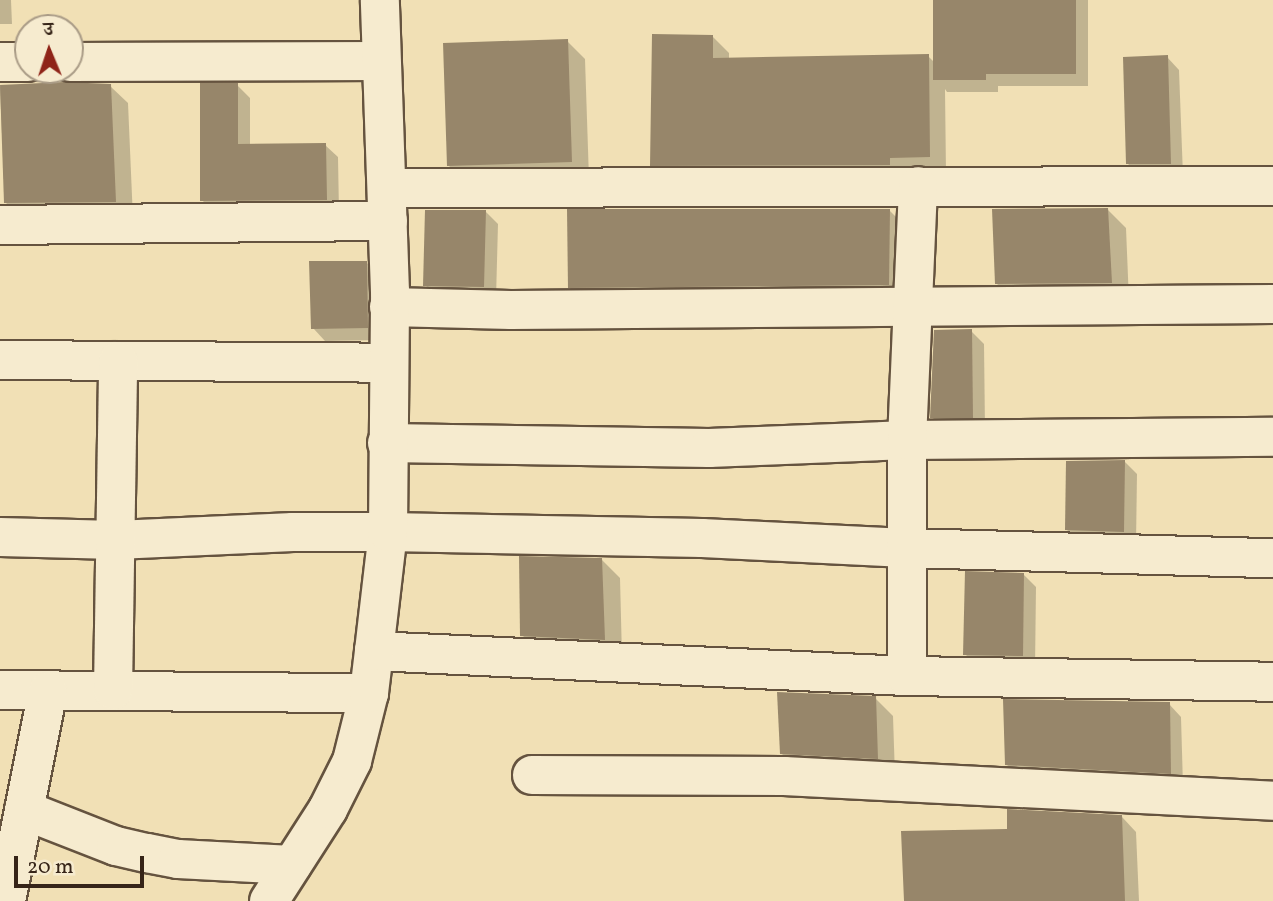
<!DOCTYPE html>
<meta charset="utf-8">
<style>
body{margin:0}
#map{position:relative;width:1273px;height:901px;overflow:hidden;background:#f1e0b5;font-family:Vollkorn,"Noto Serif Devanagari",serif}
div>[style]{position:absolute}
.shadow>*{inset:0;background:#0003}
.building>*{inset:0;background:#97866a}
.roads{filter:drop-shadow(2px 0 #65533f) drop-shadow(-2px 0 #65533f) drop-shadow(0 2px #65533f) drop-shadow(0 -2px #65533f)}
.minor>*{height:38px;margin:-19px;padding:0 19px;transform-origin:19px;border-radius:19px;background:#f6ebcf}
span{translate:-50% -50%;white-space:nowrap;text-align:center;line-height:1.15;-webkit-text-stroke:6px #f6ebcf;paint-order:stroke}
.north{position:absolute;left:14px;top:14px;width:70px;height:70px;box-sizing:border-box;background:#f6ebcf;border:2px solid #a99b86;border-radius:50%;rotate:358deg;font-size:19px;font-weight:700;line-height:28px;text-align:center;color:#362418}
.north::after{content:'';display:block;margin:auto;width:24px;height:32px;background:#8f2418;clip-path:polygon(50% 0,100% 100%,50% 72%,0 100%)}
.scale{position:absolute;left:14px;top:856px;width:130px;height:32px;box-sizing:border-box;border:4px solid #362418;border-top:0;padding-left:9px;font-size:21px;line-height:24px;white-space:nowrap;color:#362418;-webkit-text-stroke:5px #f6ebcf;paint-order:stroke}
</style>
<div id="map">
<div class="shadow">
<i style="clip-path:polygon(0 0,11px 0,12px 24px,0 24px)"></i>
<i style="clip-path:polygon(934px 0,1088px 0,1088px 86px,998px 86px,998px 92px,947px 92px,945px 89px,946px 173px,668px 181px,652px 165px,712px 36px,729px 53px,729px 59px,928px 56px,935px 63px)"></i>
<i style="clip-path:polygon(567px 41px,585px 59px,589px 179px,466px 183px,448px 165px)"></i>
<i style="clip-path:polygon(1167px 57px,1179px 70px,1183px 176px,1141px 176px,1128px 164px)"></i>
<i style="clip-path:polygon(237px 85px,250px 98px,250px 146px,325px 145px,338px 157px,339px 212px,214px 213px,202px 200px)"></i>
<i style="clip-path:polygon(110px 86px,128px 103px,133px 219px,23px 220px,5px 202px,0 87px)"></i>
<i style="clip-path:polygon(889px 210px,907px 228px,906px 302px,587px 305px,569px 287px)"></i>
<i style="clip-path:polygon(1108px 210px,1126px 228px,1129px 301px,1015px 301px,997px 284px)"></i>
<i style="clip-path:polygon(485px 211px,498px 224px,496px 299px,438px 298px,425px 285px)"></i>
<i style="clip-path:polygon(366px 262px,379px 275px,380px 340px,325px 341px,313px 328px)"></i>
<i style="clip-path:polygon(971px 331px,984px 344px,985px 429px,944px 430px,932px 417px)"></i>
<i style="clip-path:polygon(1125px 462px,1137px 474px,1136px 544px,1080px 542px,1067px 530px)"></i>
<i style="clip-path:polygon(602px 560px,620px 578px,622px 657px,540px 653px,522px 635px)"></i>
<i style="clip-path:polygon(1024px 575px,1036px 587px,1035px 668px,978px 667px,965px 654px)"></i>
<i style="clip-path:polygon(875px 698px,893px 716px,895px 776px,799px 771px,781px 753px)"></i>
<i style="clip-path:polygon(1169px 704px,1181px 717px,1183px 786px,1020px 777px,1007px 765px)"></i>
<i style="clip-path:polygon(1122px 817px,1136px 832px,1139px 901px,905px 901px,1009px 831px)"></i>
</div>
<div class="building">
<i style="clip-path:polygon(933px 0,1076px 0,1076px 74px,986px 74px,986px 80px,933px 80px)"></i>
<i style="clip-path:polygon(652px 34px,713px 35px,713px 58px,929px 54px,930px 157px,890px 158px,890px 165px,650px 166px)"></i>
<i style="clip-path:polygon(568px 39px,572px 162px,447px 166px,443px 43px)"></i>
<i style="clip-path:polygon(1168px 55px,1171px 164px,1126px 164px,1123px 57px)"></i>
<i style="clip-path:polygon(64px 82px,111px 84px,116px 202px,4px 203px,0 85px)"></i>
<i style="clip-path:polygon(200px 83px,238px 83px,238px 144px,326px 143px,327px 200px,200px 201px)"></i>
<i style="clip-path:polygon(1108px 208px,1112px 283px,995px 284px,992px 209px)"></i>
<i style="clip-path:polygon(567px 209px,890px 209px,889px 285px,568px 288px)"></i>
<i style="clip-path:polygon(425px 210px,486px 210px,484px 287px,423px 286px)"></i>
<i style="clip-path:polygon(309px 261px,367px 261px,368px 328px,311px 329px)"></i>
<i style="clip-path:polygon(972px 329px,973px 418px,930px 418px,934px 330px)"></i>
<i style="clip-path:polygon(1125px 460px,1124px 532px,1065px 530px,1066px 461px)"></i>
<i style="clip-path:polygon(519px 556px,602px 558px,605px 640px,520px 636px)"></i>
<i style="clip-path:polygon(965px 571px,1024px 573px,1023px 656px,963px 655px)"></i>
<i style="clip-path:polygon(777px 692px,876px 696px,878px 759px,780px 754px)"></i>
<i style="clip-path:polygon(1003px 699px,1170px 702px,1171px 774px,1005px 765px)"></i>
<i style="clip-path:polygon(1007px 809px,1122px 815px,1125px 901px,904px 901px,901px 831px,1007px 829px)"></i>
</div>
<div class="roads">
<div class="minor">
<i style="left:0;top:62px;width:28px"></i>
<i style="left:70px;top:62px;width:311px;rotate:-0.2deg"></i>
<i style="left:387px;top:188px;width:886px;rotate:-0.13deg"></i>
<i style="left:0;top:225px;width:388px;rotate:-0.6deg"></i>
<i style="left:389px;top:307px;width:122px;rotate:1.4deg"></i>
<i style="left:511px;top:310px;width:762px;rotate:-0.45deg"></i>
<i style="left:0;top:360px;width:389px;rotate:0.4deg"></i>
<i style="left:387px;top:443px;width:322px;rotate:0.9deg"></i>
<i style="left:709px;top:448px;width:198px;rotate:-2.3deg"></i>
<i style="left:907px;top:440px;width:366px;rotate:-0.5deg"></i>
<i style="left:0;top:537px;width:116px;rotate:1.5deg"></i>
<i style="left:116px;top:540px;width:177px;rotate:-2.6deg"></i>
<i style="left:293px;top:532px;width:95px"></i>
<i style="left:388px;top:532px;width:314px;rotate:1.1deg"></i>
<i style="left:702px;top:538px;width:204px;rotate:2.8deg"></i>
<i style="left:906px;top:548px;width:367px;rotate:1.6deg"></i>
<i style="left:374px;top:651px;width:534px;rotate:2.69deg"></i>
<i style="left:907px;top:676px;width:366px;rotate:0.9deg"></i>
<i style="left:907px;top:676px;width:236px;rotate:-90deg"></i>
<i style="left:907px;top:440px;width:254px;rotate:-87.5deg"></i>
<i style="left:0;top:690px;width:369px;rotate:0.5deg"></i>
<i style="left:113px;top:690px;width:329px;rotate:-89.1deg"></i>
<i style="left:532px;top:775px;width:252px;rotate:0.2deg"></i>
<i style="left:784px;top:776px;width:490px;rotate:2.9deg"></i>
<i style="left:24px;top:810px;width:99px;rotate:21.4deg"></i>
<i style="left:116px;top:846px;width:32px;rotate:13deg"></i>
<i style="left:147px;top:853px;width:32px;rotate:11deg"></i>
<i style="left:178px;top:859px;width:114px;rotate:3deg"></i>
<i style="left:6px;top:901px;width:214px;rotate:-78.7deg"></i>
<i style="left:269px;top:901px;width:109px;rotate:-57.3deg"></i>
<i style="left:328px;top:809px;width:54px;rotate:-63.4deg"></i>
<i style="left:352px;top:761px;width:70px;rotate:-76deg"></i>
<i style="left:369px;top:693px;width:42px;rotate:-83.2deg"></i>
<i style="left:374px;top:651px;width:120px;rotate:-83.3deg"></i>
<i style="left:388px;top:532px;width:240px;rotate:-89.5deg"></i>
<i style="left:390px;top:292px;width:292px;rotate:-92deg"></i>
</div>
</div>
<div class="north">उ</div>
<div class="scale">20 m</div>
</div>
